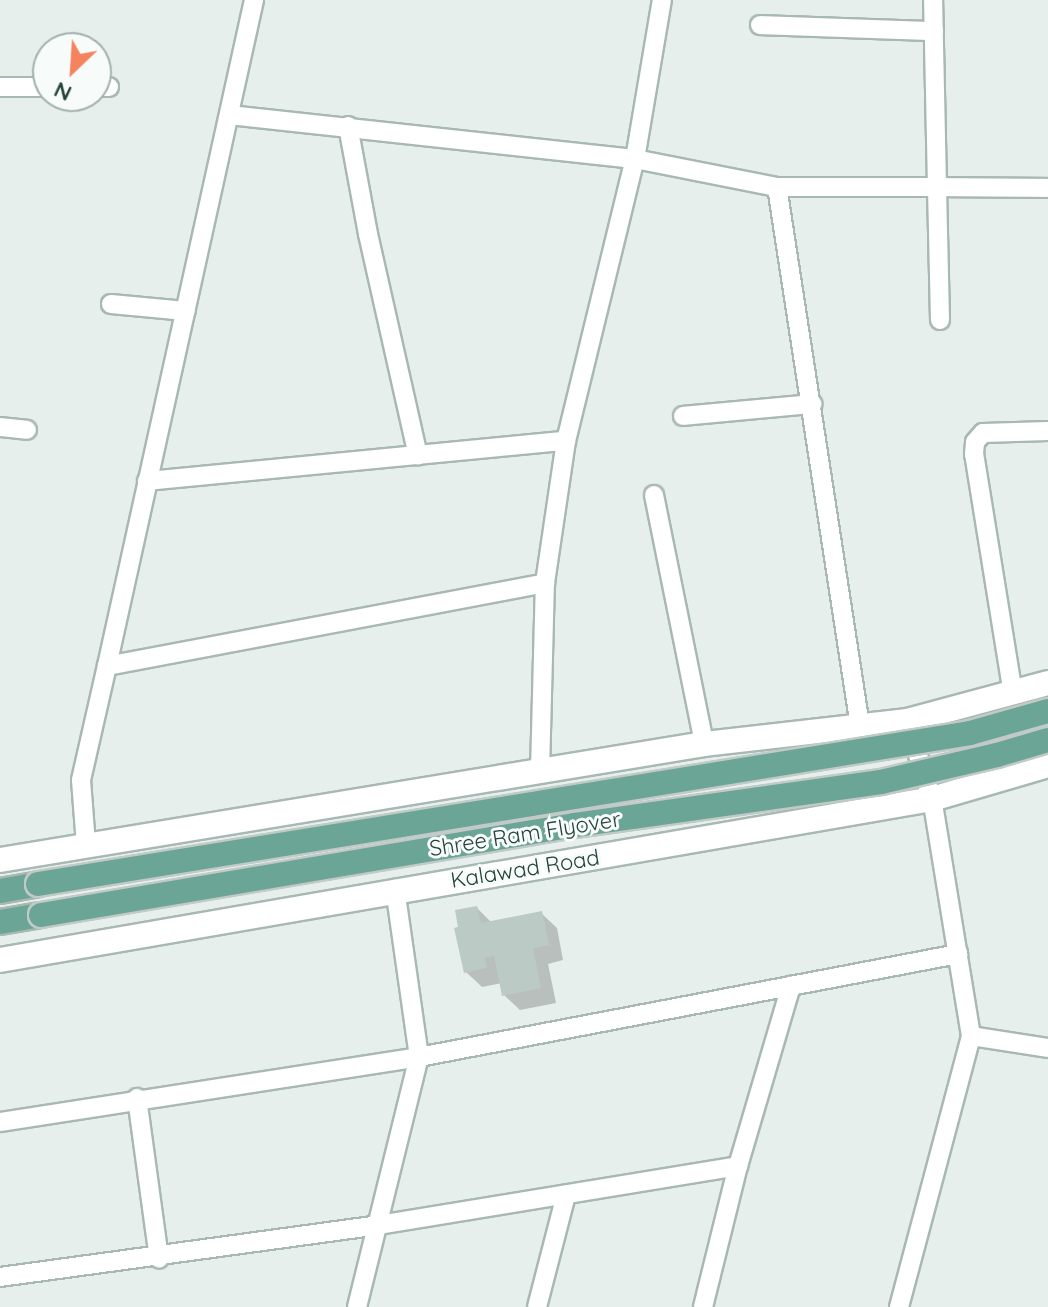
<!DOCTYPE html>
<style>
body{margin:0}
#map{position:relative;width:1048px;height:1307px;overflow:hidden;background:#e6efeb;font-family:Quicksand,sans-serif}
div>[style]{position:absolute}
.shadow>*{inset:0;background:#0003}
.building>*{inset:0;background:#bbcac4}
.roads{filter:drop-shadow(2px 0 #a8b8b2) drop-shadow(-2px 0 #a8b8b2) drop-shadow(0 2px #a8b8b2) drop-shadow(0 -2px #a8b8b2)}
.street>*{height:18px;margin:-9px;padding:0 9px;transform-origin:9px;border-radius:9px;background:#fff}
.secondary>*{height:24px;margin:-12px;padding:0 12px;transform-origin:12px;border-radius:12px;background:#fff}
.primary>*{height:24px;margin:-12px;padding:0 12px;transform-origin:12px;border-radius:12px;background:#6aa596}
.bridges{filter:drop-shadow(2px 0 #c2cac8) drop-shadow(-2px 0 #c2cac8) drop-shadow(0 2px #c2cac8) drop-shadow(0 -2px #c2cac8)}
.primary-bridge>*{height:24px;margin:-12px;padding:0 12px;transform-origin:12px;border-radius:12px;background:#6aa596}
span{translate:-50% -50%;white-space:nowrap;text-align:center;line-height:1.15;-webkit-text-stroke:6px #f7fbf9;paint-order:stroke}
.street-label{font-size:22px;color:#24423a}
.north{position:absolute;left:32px;top:32px;width:80px;height:80px;box-sizing:border-box;background:#f7fbf9;border:2px solid #a3b1ad;border-radius:50%;rotate:205deg;font-size:22px;font-weight:700;line-height:32px;text-align:center;color:#24423a}
.north::after{content:'';display:block;margin:auto;width:28px;height:36px;background:#f4845f;clip-path:polygon(50% 0,100% 100%,50% 72%,0 100%)}
</style>
<div id="map">
<div class="shadow">
<i style="clip-path:polygon(477px 908px,492px 923px,541px 913px,557px 928px,563px 960px,548px 964px,556px 1003px,520px 1010px,504px 995px,502px 983px,482px 987px,466px 972px)"></i>
</div>
<div class="building">
<i style="clip-path:polygon(477px 906px,481px 923px,542px 911px,549px 945px,533px 948px,541px 988px,502px 996px,494px 956px,485px 958px,487px 968px,464px 973px,454px 928px,458px 927px,455px 910px)"></i>
</div>
<div class="roads">
<div class="street">
<i style="left:254px;top:0;width:682px;rotate:102.45deg"></i>
<i style="left:107px;top:666px;width:446px;rotate:-10.7deg"></i>
<i style="left:760px;top:25px;width:174px;rotate:2deg"></i>
<i style="left:0;top:87px;width:48px"></i>
<i style="left:96px;top:87px;width:13px"></i>
<i style="left:229px;top:115px;width:408px;rotate:6.2deg"></i>
<i style="left:635px;top:159px;width:145px;rotate:11.2deg"></i>
<i style="left:348px;top:126px;width:110px;rotate:79.5deg"></i>
<i style="left:368px;top:234px;width:227px;rotate:77.3deg"></i>
<i style="left:111px;top:304px;width:75px;rotate:5.3deg"></i>
<i style="left:940px;top:320px;width:133px;rotate:-91.3deg"></i>
<i style="left:937px;top:187px;width:111px;rotate:0.5deg"></i>
<i style="left:683px;top:416px;width:130px;rotate:-5.3deg"></i>
<i style="left:0;top:427px;width:27px;rotate:6deg"></i>
<i style="left:147px;top:481px;width:421px;rotate:-5.5deg"></i>
<i style="left:654px;top:495px;width:254px;rotate:78.6deg"></i>
<i style="left:1013px;top:694px;width:243px;rotate:-99.2deg"></i>
<i style="left:974px;top:454px;width:12px;rotate:-85deg"></i>
<i style="left:975px;top:442px;width:12px;rotate:-48deg"></i>
<i style="left:983px;top:433px;width:65px;rotate:-1.8deg"></i>
<i style="left:860px;top:726px;width:545px;rotate:-98.75deg"></i>
<i style="left:777px;top:187px;width:160px"></i>
<i style="left:937px;top:187px;width:187px;rotate:-91.2deg"></i>
<i style="left:540px;top:771px;width:188px;rotate:-88.5deg"></i>
<i style="left:545px;top:583px;width:144px;rotate:-81.6deg"></i>
<i style="left:566px;top:441px;width:290px;rotate:-76.3deg"></i>
<i style="left:635px;top:159px;width:161px;rotate:-80.4deg"></i>
<i style="left:86px;top:845px;width:65px;rotate:-94.4deg"></i>
<i style="left:81px;top:780px;width:117px;rotate:-77.2deg"></i>
<i style="left:971px;top:1036px;width:78px;rotate:8.9deg"></i>
<i style="left:137px;top:1098px;width:162px;rotate:82.2deg"></i>
<i style="left:0;top:1122px;width:424px;rotate:-8.8deg"></i>
<i style="left:419px;top:1057px;width:549px;rotate:-10.82deg"></i>
<i style="left:0;top:1277px;width:383px;rotate:-7.8deg"></i>
<i style="left:379px;top:1225px;width:364px;rotate:-9.3deg"></i>
<i style="left:357px;top:1307px;width:258px;rotate:-76.1deg"></i>
<i style="left:419px;top:1057px;width:170px;rotate:-98.1deg"></i>
<i style="left:537px;top:1307px;width:116px;rotate:-75.5deg"></i>
<i style="left:703px;top:1307px;width:145px;rotate:-76.1deg"></i>
<i style="left:738px;top:1166px;width:188px;rotate:-73.6deg"></i>
<i style="left:899px;top:1307px;width:280px;rotate:-75.1deg"></i>
<i style="left:971px;top:1036px;width:240px;rotate:-99.3deg"></i>
<i style="left:932px;top:799px;width:72px;rotate:-107.7deg"></i>
</div>
<div class="secondary">
<i style="left:0;top:860px;width:713px;rotate:-9.36deg"></i>
<i style="left:704px;top:744px;width:204px;rotate:-6.5deg"></i>
<i style="left:907px;top:721px;width:146px;rotate:-15.1deg"></i>
<i style="left:0;top:960px;width:946px;rotate:-9.8deg"></i>
<i style="left:932px;top:799px;width:121px;rotate:-16.3deg"></i>
</div>
<div class="primary">
<i style="left:0;top:891px;width:39px;rotate:-10deg"></i>
<i style="left:0;top:922px;width:42px;rotate:-9.7deg"></i>
</div>
</div>
<div class="bridges">
<div class="primary-bridge">
<i style="left:38px;top:884px;width:944px;rotate:-9.2deg"></i>
<i style="left:970px;top:733px;width:81px;rotate:-15.8deg"></i>
<i style="left:41px;top:915px;width:542px;rotate:-9.57deg"></i>
<i style="left:575px;top:825px;width:309px;rotate:-8deg"></i>
<i style="left:881px;top:782px;width:119px;rotate:-13.1deg"></i>
<i style="left:997px;top:755px;width:53px;rotate:-16.4deg"></i>
</div>
</div>
<div class="street-label">
<span style="left:525px;top:834px;rotate:-9deg">Shree Ram Flyover</span>
<span style="left:525px;top:869px;rotate:-9deg">Kalawad Road</span>
</div>
<div class="north">N</div>
</div>
